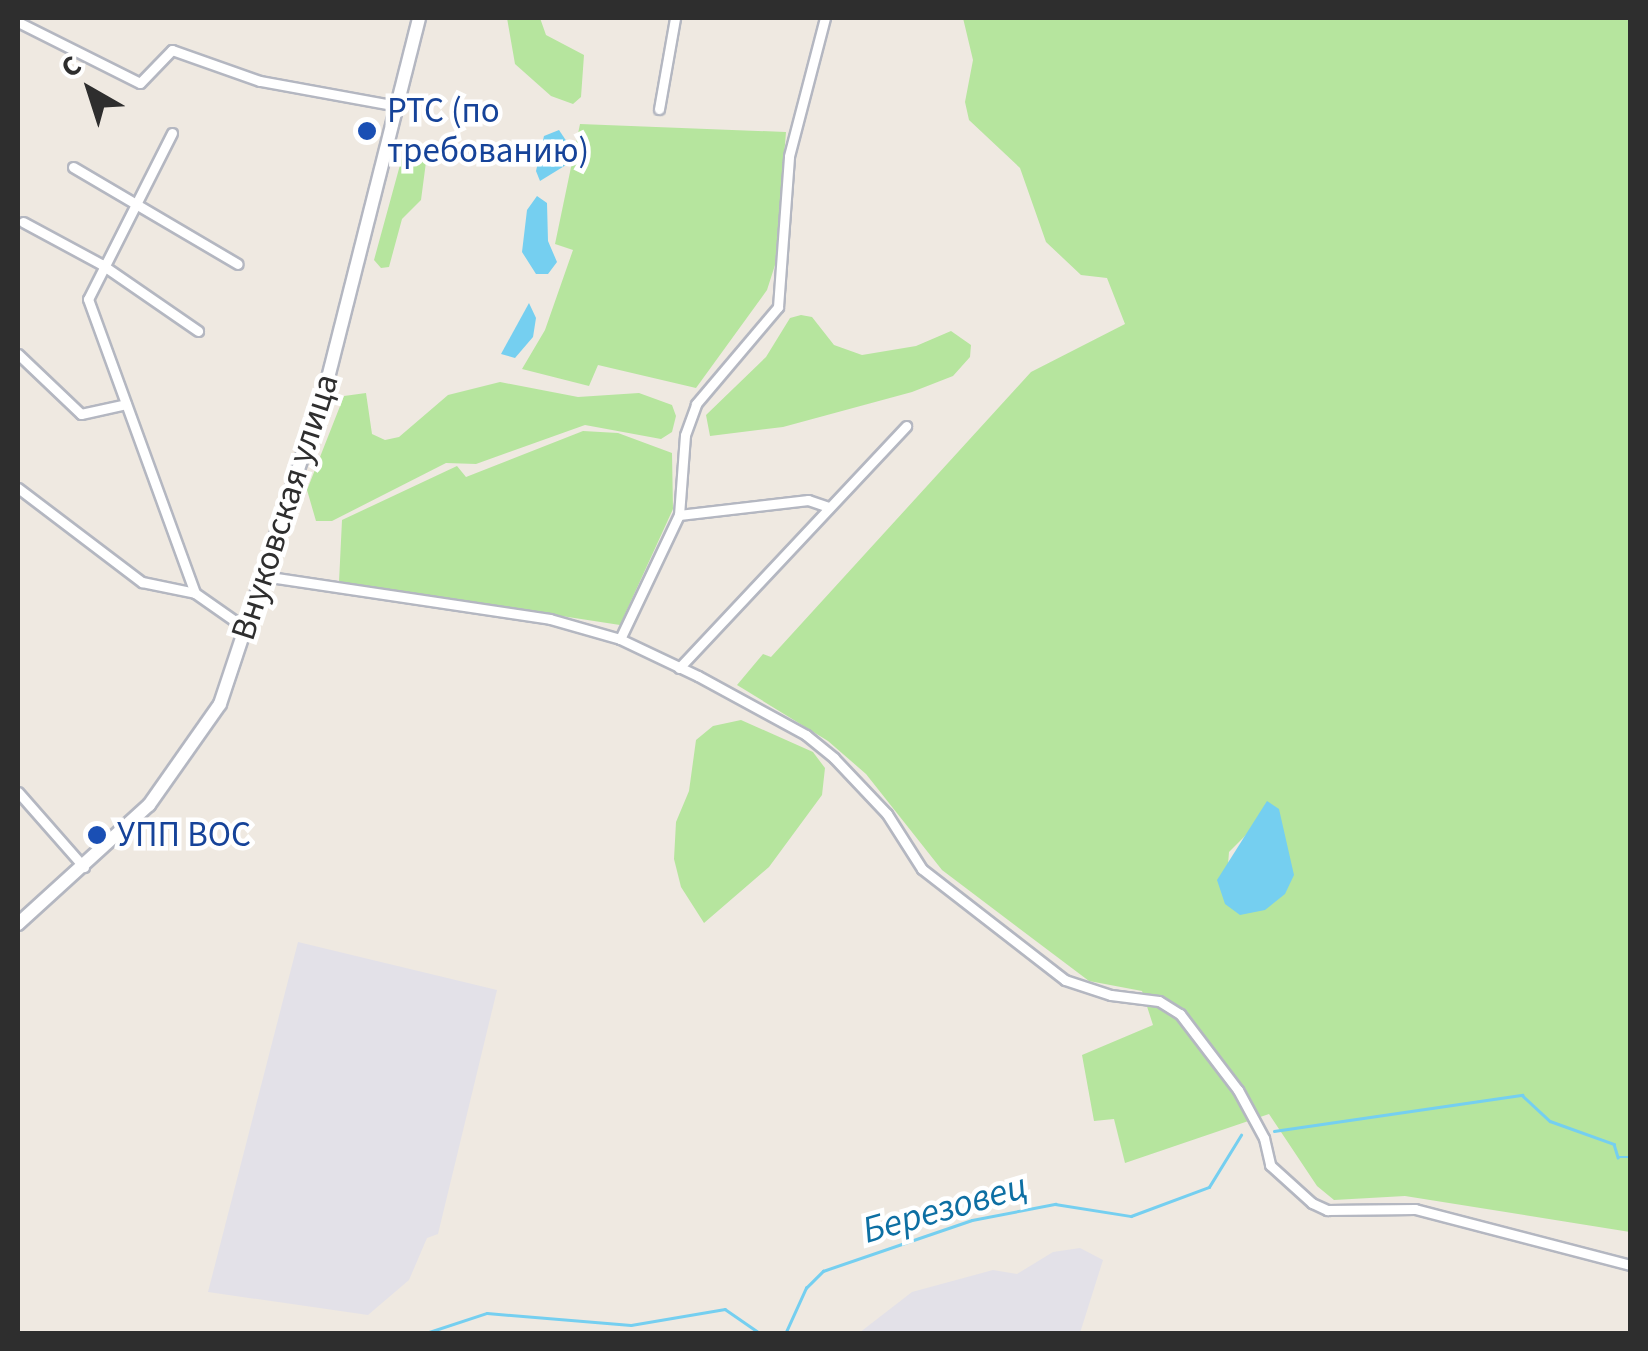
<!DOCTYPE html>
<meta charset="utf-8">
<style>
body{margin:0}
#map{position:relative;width:1648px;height:1351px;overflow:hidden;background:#efe9e1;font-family:"Source Sans 3",sans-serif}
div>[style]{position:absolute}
.industrial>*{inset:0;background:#e3e1e8}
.green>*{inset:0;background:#b6e59e}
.water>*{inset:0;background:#75cff0}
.stream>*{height:2.5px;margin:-1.25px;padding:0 1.25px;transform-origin:1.25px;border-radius:1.25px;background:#75cff0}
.roads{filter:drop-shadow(2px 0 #b4b7c1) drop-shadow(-2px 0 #b4b7c1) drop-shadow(0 2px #b4b7c1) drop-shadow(0 -2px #b4b7c1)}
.minor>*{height:9px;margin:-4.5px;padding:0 4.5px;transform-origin:4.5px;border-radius:4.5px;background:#fff}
.secondary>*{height:12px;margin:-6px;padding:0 6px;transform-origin:6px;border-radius:6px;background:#fff}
.dots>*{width:28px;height:28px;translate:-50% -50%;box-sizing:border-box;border:5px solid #fff;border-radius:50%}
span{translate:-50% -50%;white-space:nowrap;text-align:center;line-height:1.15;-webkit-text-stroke:9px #fff;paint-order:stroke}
.transit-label{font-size:35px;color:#164399}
.left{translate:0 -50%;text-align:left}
.street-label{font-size:35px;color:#2e2e2e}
.water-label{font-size:38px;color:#0d6fa3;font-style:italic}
.frame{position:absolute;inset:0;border:20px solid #2e2e2e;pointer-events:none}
.north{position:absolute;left:40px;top:40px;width:100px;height:100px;-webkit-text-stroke:8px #fff;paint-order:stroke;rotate:321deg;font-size:28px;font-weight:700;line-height:40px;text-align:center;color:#2e2e2e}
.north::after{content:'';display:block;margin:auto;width:35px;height:45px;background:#2e2e2e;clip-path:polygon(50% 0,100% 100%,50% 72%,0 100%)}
</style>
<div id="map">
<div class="industrial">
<i style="clip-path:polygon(298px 942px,497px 990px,438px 1234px,427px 1238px,409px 1280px,368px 1315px,208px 1292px)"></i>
<i style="clip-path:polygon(1080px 1248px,1103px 1260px,1080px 1333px,859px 1333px,912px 1292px,993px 1270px,1017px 1274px,1053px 1252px)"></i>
</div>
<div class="green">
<i style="clip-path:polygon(507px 18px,540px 18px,546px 35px,584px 55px,581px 97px,573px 104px,551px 96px,515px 64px)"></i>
<i style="clip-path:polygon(evenodd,963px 18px,1630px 18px,1630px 1232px,1405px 1196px,1334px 1200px,1317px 1186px,1269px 1114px,1125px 1163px,1114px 1119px,1094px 1121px,1082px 1055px,1153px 1025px,1142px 991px,1089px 981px,942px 870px,866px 774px,828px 741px,737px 685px,763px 654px,771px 657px,1031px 372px,1125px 324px,1107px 278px,1081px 275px,1046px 242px,1020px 168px,969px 120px,965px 102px,973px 60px,963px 18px,1251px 830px,1225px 903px,1229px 852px,1251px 830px)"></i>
<i style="clip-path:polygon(580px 124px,786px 132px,775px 265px,767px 290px,696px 388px,598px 365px,589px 386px,522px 369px,545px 330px,573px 250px,555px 244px)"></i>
<i style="clip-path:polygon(413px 151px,426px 162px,421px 200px,402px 219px,389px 267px,381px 268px,374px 260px,403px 154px)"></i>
<i style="clip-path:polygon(801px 315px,812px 317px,834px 345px,862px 355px,916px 346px,951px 331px,971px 345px,970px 357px,953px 376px,912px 392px,783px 427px,710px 436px,706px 415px,766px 357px,790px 318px)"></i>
<i style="clip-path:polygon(500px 382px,578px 397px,639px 393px,672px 405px,676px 416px,672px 432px,661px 439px,585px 425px,476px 464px,446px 463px,332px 521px,316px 521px,307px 490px,344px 396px,366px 393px,372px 434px,385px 440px,399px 437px,448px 395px)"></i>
<i style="clip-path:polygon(583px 431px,618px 433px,672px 453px,673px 509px,620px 625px,339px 582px,342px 520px,457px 466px,466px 477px)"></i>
<i style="clip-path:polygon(741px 720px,813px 752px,825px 768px,822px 795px,769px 867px,704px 923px,681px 887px,674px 859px,676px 822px,689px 791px,696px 740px,713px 726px)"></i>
</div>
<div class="water">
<i style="clip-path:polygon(559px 130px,567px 142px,566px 165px,540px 181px,536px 171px,544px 136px)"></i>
<i style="clip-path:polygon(537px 196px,547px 203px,548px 241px,557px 262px,548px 274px,536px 274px,522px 252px,527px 210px)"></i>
<i style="clip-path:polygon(529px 303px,536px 318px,533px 337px,515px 358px,501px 354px)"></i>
<i style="clip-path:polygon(1267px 801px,1279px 809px,1294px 875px,1285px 894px,1265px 910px,1240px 915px,1225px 904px,1217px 880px)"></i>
</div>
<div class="stream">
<i style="left:1274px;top:1131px;width:251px;rotate:-8.3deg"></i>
<i style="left:1522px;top:1095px;width:38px;rotate:43deg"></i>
<i style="left:1550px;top:1121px;width:68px;rotate:19.8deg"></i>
<i style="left:1614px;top:1144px;width:14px;rotate:73deg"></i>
<i style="left:1618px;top:1157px;width:12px"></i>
<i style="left:423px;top:1334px;width:67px;rotate:-18.2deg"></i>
<i style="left:487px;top:1313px;width:144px;rotate:4.8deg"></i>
<i style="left:631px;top:1325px;width:95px;rotate:-9.7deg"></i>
<i style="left:725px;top:1309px;width:44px;rotate:34.8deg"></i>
<i style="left:785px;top:1334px;width:51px;rotate:-65.5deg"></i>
<i style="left:806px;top:1288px;width:24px;rotate:-45deg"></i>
<i style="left:823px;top:1271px;width:157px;rotate:-18.9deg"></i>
<i style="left:972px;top:1220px;width:85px;rotate:-10.9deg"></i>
<i style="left:1055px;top:1204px;width:77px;rotate:9deg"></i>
<i style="left:1131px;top:1216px;width:83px;rotate:-20.4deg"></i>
<i style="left:1209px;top:1187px;width:61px;rotate:-58.4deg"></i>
</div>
<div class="roads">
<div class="minor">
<i style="left:18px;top:22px;width:136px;rotate:26.6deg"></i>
<i style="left:140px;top:83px;width:46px;rotate:-45.9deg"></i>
<i style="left:172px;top:50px;width:93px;rotate:19.4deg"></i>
<i style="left:260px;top:81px;width:140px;rotate:10.3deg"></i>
<i style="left:659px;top:109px;width:92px;rotate:-80deg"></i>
<i style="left:172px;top:133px;width:186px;rotate:116.8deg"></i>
<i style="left:88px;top:299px;width:313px;rotate:70deg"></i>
<i style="left:73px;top:167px;width:191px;rotate:30.5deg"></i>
<i style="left:23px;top:222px;width:89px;rotate:28.3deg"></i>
<i style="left:101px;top:264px;width:118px;rotate:34.6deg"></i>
<i style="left:18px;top:354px;width:87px;rotate:43.6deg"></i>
<i style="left:81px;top:414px;width:46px;rotate:-12.5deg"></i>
<i style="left:18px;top:488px;width:156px;rotate:37.2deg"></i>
<i style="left:142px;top:582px;width:54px;rotate:11.7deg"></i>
<i style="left:195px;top:593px;width:61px;rotate:35deg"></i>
<i style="left:679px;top:515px;width:130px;rotate:-6.6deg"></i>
<i style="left:808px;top:500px;width:21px;rotate:19deg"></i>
<i style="left:263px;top:576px;width:290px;rotate:8.5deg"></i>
<i style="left:550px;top:619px;width:73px;rotate:15.9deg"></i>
<i style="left:620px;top:639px;width:86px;rotate:25.4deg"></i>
<i style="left:698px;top:676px;width:123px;rotate:28.6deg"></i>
<i style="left:806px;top:735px;width:36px;rotate:39deg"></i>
<i style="left:834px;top:758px;width:77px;rotate:46.6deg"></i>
<i style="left:887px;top:814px;width:65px;rotate:57.5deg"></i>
<i style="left:922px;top:869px;width:181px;rotate:37.8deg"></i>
<i style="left:1065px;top:980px;width:48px;rotate:18.1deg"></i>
<i style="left:1111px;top:995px;width:48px;rotate:7.1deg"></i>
<i style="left:1159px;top:1001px;width:25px;rotate:32deg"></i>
<i style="left:1180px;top:1014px;width:96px;rotate:52.7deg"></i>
<i style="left:1238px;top:1090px;width:55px;rotate:61.6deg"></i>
<i style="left:1264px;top:1138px;width:28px;rotate:77deg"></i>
<i style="left:1270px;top:1165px;width:57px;rotate:42.1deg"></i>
<i style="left:1312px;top:1203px;width:17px;rotate:25deg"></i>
<i style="left:1327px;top:1210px;width:88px;rotate:-0.7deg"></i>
<i style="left:1415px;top:1209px;width:222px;rotate:14.6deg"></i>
<i style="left:620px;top:639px;width:137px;rotate:-64.6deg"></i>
<i style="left:679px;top:515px;width:80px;rotate:-85.7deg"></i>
<i style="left:685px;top:435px;width:33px;rotate:-70deg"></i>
<i style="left:696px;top:404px;width:127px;rotate:-49.8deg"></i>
<i style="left:778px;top:307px;width:151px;rotate:-85.8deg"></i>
<i style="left:789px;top:156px;width:143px;rotate:-75.4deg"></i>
<i style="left:679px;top:668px;width:332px;rotate:-46.8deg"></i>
<i style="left:18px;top:792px;width:100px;rotate:48.7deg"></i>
</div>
<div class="secondary">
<i style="left:18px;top:924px;width:177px;rotate:-42.3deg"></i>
<i style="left:149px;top:805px;width:123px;rotate:-54.9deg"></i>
<i style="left:220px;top:704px;width:339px;rotate:-71.6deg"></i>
<i style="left:327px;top:382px;width:375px;rotate:-75.8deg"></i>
</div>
</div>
<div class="dots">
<i style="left:367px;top:131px;background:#1a4fb4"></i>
<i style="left:97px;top:835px;background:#1a4fb4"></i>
</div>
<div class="transit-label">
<span class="left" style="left:387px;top:131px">РТС (по<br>требованию)</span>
<span class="left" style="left:117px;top:835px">УПП ВОС</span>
</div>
<div class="street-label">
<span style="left:285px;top:507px;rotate:-72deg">Внуковская улица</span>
</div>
<div class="water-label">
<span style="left:945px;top:1209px;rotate:-16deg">Березовец</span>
</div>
<div class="frame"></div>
<div class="north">С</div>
</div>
